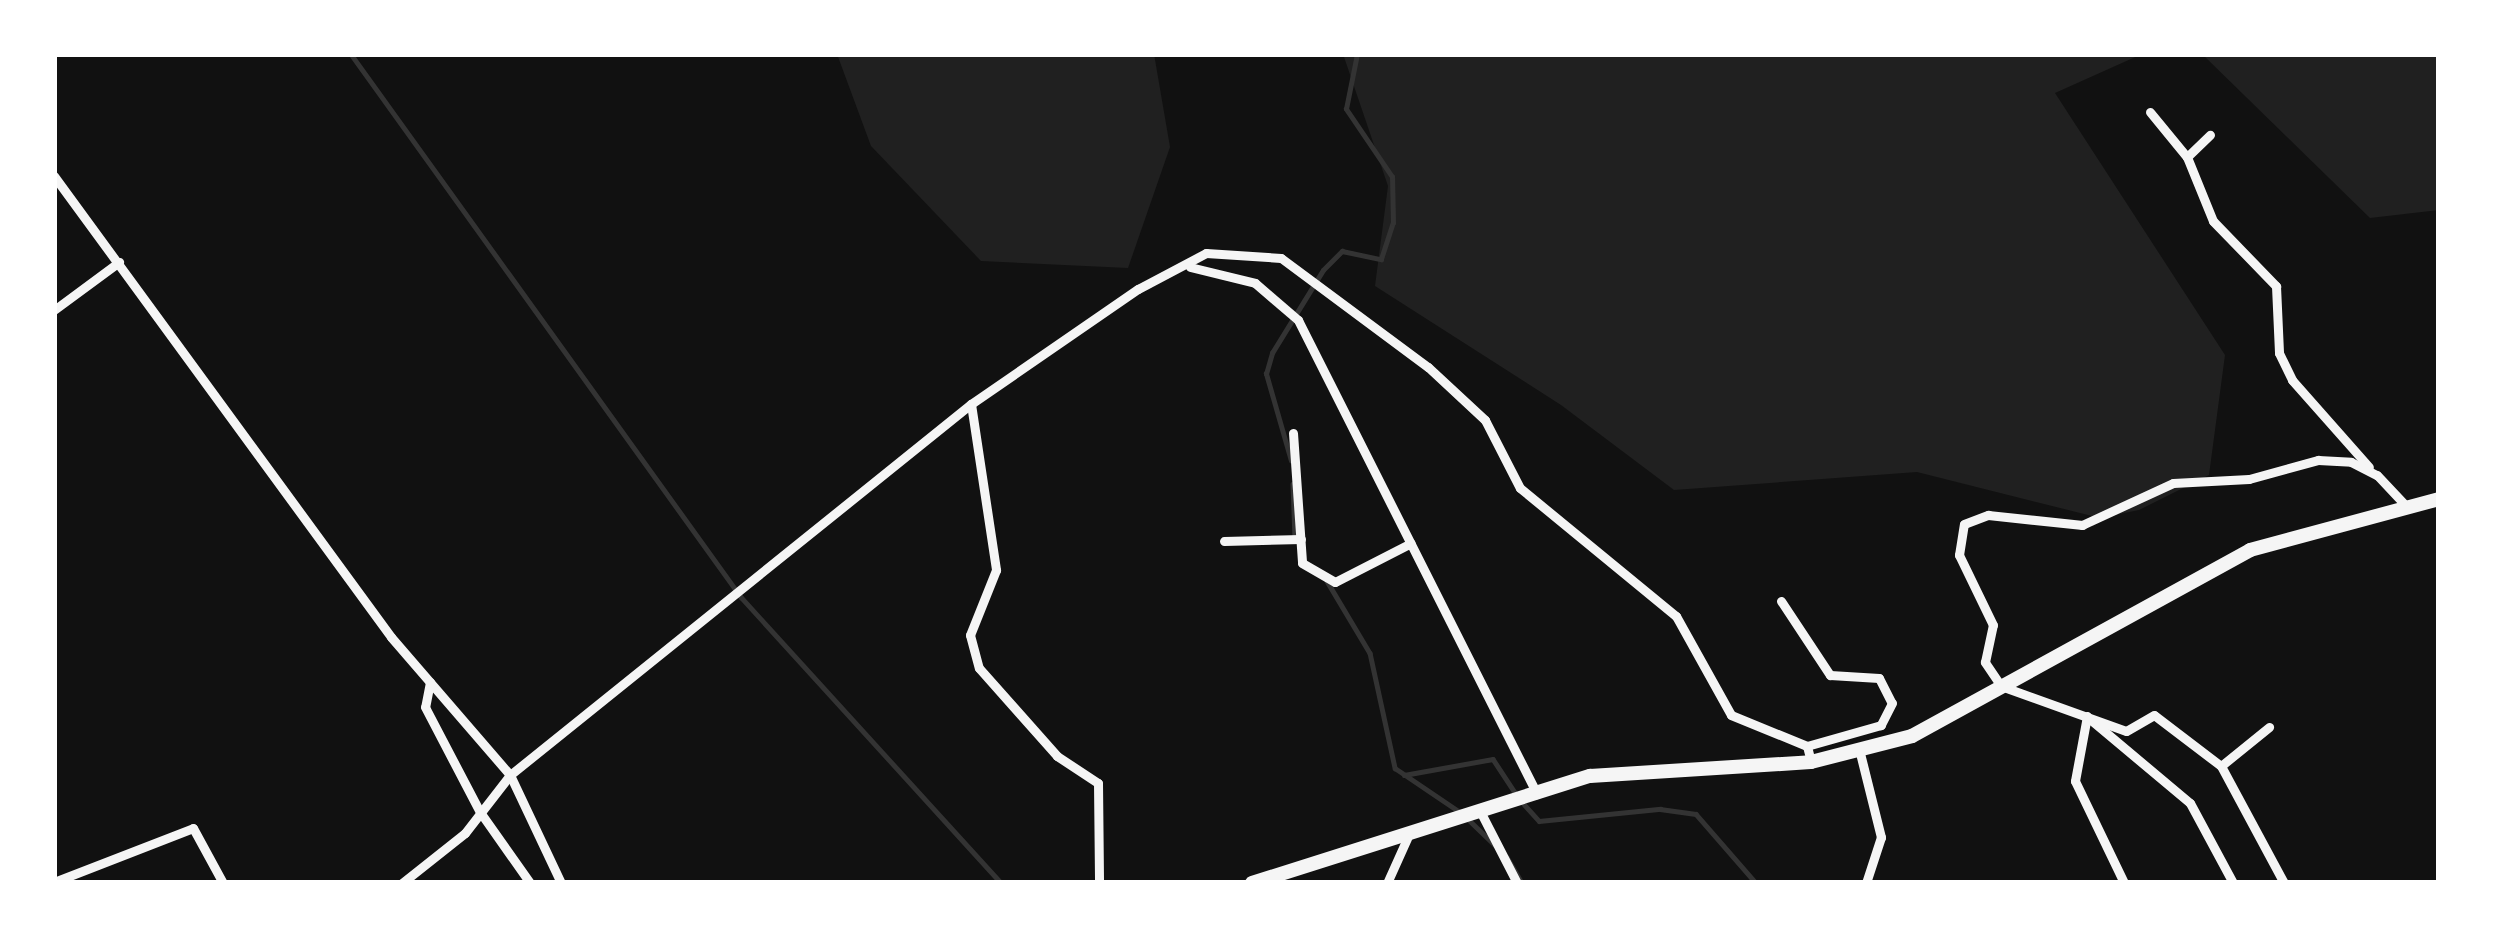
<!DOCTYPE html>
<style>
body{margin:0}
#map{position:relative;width:2493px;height:937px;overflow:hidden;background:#111;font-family:"IBM Plex Sans",sans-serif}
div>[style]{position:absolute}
.green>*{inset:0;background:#202020}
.stream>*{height:4.5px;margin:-2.25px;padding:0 2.25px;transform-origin:2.25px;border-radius:2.25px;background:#333}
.minor>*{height:9px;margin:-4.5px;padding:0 4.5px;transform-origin:4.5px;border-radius:4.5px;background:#f5f5f5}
.primary>*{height:14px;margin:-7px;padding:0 7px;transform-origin:7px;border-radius:7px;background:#f5f5f5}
span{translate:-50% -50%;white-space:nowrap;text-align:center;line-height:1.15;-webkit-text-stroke:10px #fff;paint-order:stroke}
.frame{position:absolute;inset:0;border:57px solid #fff;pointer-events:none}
</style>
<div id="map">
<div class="green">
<i style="clip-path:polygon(837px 54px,1154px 54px,1170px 147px,1128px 268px,981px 261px,871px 146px)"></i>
<i style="clip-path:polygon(1343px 54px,2142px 54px,2055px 93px,2225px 355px,2209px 475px,2139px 510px,2100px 518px,1917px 472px,1674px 490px,1561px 405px,1375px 286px,1388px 186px)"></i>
<i style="clip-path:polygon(2202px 54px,2439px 54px,2439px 210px,2370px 218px)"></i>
</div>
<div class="stream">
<i style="left:351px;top:54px;width:669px;rotate:54.31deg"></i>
<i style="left:741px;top:597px;width:387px;rotate:47.7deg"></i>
<i style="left:1291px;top:461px;width:91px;rotate:-106deg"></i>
<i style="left:1266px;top:374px;width:22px;rotate:-74deg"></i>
<i style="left:1272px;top:353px;width:97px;rotate:-58.4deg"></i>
<i style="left:1323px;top:270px;width:27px;rotate:-45deg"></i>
<i style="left:1342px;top:251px;width:40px;rotate:12deg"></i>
<i style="left:1381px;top:259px;width:38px;rotate:-72deg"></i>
<i style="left:1393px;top:223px;width:46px;rotate:-91.2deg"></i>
<i style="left:1392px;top:177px;width:82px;rotate:-124.1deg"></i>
<i style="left:1346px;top:109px;width:56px;rotate:-78.7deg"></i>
<i style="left:1293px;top:484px;width:54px;rotate:87.9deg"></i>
<i style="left:1327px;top:581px;width:84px;rotate:59.2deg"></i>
<i style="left:1370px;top:653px;width:118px;rotate:77.7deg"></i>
<i style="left:1395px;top:768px;width:78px;rotate:34.1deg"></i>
<i style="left:1404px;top:775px;width:90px;rotate:-10.2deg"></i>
<i style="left:1493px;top:759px;width:42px;rotate:56.7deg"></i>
<i style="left:1523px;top:803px;width:24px;rotate:48deg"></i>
<i style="left:1539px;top:821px;width:122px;rotate:-5.7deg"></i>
<i style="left:1660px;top:809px;width:36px;rotate:8deg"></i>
<i style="left:1696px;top:814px;width:91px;rotate:49deg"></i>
<i style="left:1468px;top:819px;width:37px;rotate:44deg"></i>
<i style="left:1507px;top:857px;width:30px;rotate:60deg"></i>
</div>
<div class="minor">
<i style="left:2150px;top:112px;width:58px;rotate:50.6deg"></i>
<i style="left:2187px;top:157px;width:69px;rotate:67.9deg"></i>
<i style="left:2213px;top:221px;width:91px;rotate:45.9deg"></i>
<i style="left:2276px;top:286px;width:67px;rotate:87.4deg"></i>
<i style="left:2279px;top:353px;width:30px;rotate:64deg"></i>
<i style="left:2292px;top:380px;width:116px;rotate:48.5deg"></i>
<i style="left:2187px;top:157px;width:32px;rotate:-44deg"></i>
<i style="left:54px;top:176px;width:571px;rotate:53.83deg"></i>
<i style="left:391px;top:637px;width:182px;rotate:49.2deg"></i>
<i style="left:510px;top:775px;width:119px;rotate:64.7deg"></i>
<i style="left:1190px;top:267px;width:67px;rotate:13.8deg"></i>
<i style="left:1255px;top:283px;width:57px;rotate:40.7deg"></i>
<i style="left:1298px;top:320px;width:531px;rotate:63.24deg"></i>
<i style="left:54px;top:310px;width:81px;rotate:-36.4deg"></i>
<i style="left:971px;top:404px;width:168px;rotate:81.4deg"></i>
<i style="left:996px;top:570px;width:70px;rotate:111.8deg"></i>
<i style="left:970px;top:635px;width:34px;rotate:75deg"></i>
<i style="left:979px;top:668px;width:118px;rotate:48.4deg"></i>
<i style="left:1057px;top:756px;width:49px;rotate:33.4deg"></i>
<i style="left:1098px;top:783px;width:100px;rotate:89.4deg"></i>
<i style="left:1293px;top:433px;width:130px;rotate:86deg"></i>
<i style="left:1302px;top:563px;width:38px;rotate:30deg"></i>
<i style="left:1335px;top:582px;width:85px;rotate:-27.2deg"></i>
<i style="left:1224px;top:541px;width:77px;rotate:-1.5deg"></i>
<i style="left:1781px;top:601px;width:89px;rotate:56.5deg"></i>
<i style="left:1830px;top:675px;width:49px;rotate:3.5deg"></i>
<i style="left:1879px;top:678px;width:28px;rotate:63deg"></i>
<i style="left:1892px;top:703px;width:25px;rotate:117deg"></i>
<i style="left:1881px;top:725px;width:77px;rotate:164.2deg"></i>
<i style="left:430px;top:682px;width:25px;rotate:101deg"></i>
<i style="left:425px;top:707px;width:119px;rotate:62.4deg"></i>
<i style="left:480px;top:812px;width:87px;rotate:54.8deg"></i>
<i style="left:2087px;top:716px;width:66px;rotate:100.5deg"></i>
<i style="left:2075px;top:781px;width:113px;rotate:64.3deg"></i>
<i style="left:2091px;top:720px;width:129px;rotate:40deg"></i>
<i style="left:2190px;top:803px;width:91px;rotate:61.7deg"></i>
<i style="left:1860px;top:753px;width:87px;rotate:76deg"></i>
<i style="left:1881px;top:837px;width:48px;rotate:108.1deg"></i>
<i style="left:2221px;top:766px;width:62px;rotate:-39.1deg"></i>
<i style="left:1480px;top:811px;width:81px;rotate:62.8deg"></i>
<i style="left:54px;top:882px;width:149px;rotate:-21.2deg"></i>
<i style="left:193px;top:828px;width:63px;rotate:61.4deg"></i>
<i style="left:402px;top:883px;width:80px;rotate:-38.4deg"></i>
<i style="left:465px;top:833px;width:73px;rotate:-52.2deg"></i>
<i style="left:510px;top:775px;width:592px;rotate:-38.83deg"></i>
<i style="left:971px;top:404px;width:203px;rotate:-34.6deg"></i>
<i style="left:1138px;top:289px;width:77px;rotate:-27.9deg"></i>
<i style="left:1206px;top:253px;width:75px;rotate:3.8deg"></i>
<i style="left:1281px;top:258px;width:183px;rotate:36.6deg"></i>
<i style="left:1428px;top:367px;width:78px;rotate:42.9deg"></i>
<i style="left:1485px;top:420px;width:76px;rotate:62.8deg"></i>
<i style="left:1520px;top:488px;width:202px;rotate:39.4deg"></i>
<i style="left:1676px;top:616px;width:113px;rotate:60.9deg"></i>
<i style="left:1731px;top:715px;width:82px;rotate:22.2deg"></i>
<i style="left:1807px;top:746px;width:16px;rotate:76deg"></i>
<i style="left:1387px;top:883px;width:54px;rotate:-65.8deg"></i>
<i style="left:2284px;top:883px;width:133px;rotate:-118.3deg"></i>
<i style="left:2221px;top:766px;width:84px;rotate:-142.7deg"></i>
<i style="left:2154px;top:715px;width:32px;rotate:150deg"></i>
<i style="left:2126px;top:731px;width:133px;rotate:-160.2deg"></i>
<i style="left:2001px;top:686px;width:29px;rotate:-124deg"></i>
<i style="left:1985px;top:662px;width:38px;rotate:-78deg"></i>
<i style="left:1993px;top:625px;width:78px;rotate:-115.9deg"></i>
<i style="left:1959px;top:555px;width:31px;rotate:-81deg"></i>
<i style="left:1964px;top:524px;width:26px;rotate:-21deg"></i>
<i style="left:1988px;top:515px;width:95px;rotate:6.1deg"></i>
<i style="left:2082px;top:525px;width:100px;rotate:-24.8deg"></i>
<i style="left:2173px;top:483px;width:76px;rotate:-3deg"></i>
<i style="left:2249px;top:479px;width:72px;rotate:-15.4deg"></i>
<i style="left:2318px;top:460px;width:33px;rotate:3deg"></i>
<i style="left:2351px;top:462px;width:29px;rotate:27deg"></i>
<i style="left:2377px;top:475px;width:44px;rotate:46.8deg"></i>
</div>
<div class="primary">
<i style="left:1252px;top:883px;width:355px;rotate:-17.6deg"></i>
<i style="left:1590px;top:776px;width:221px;rotate:-3.6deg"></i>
<i style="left:1811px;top:762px;width:104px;rotate:-14.4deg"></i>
<i style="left:1912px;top:736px;width:386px;rotate:-28.8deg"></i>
<i style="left:2250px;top:550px;width:196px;rotate:-15.1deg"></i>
</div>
<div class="frame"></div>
</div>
